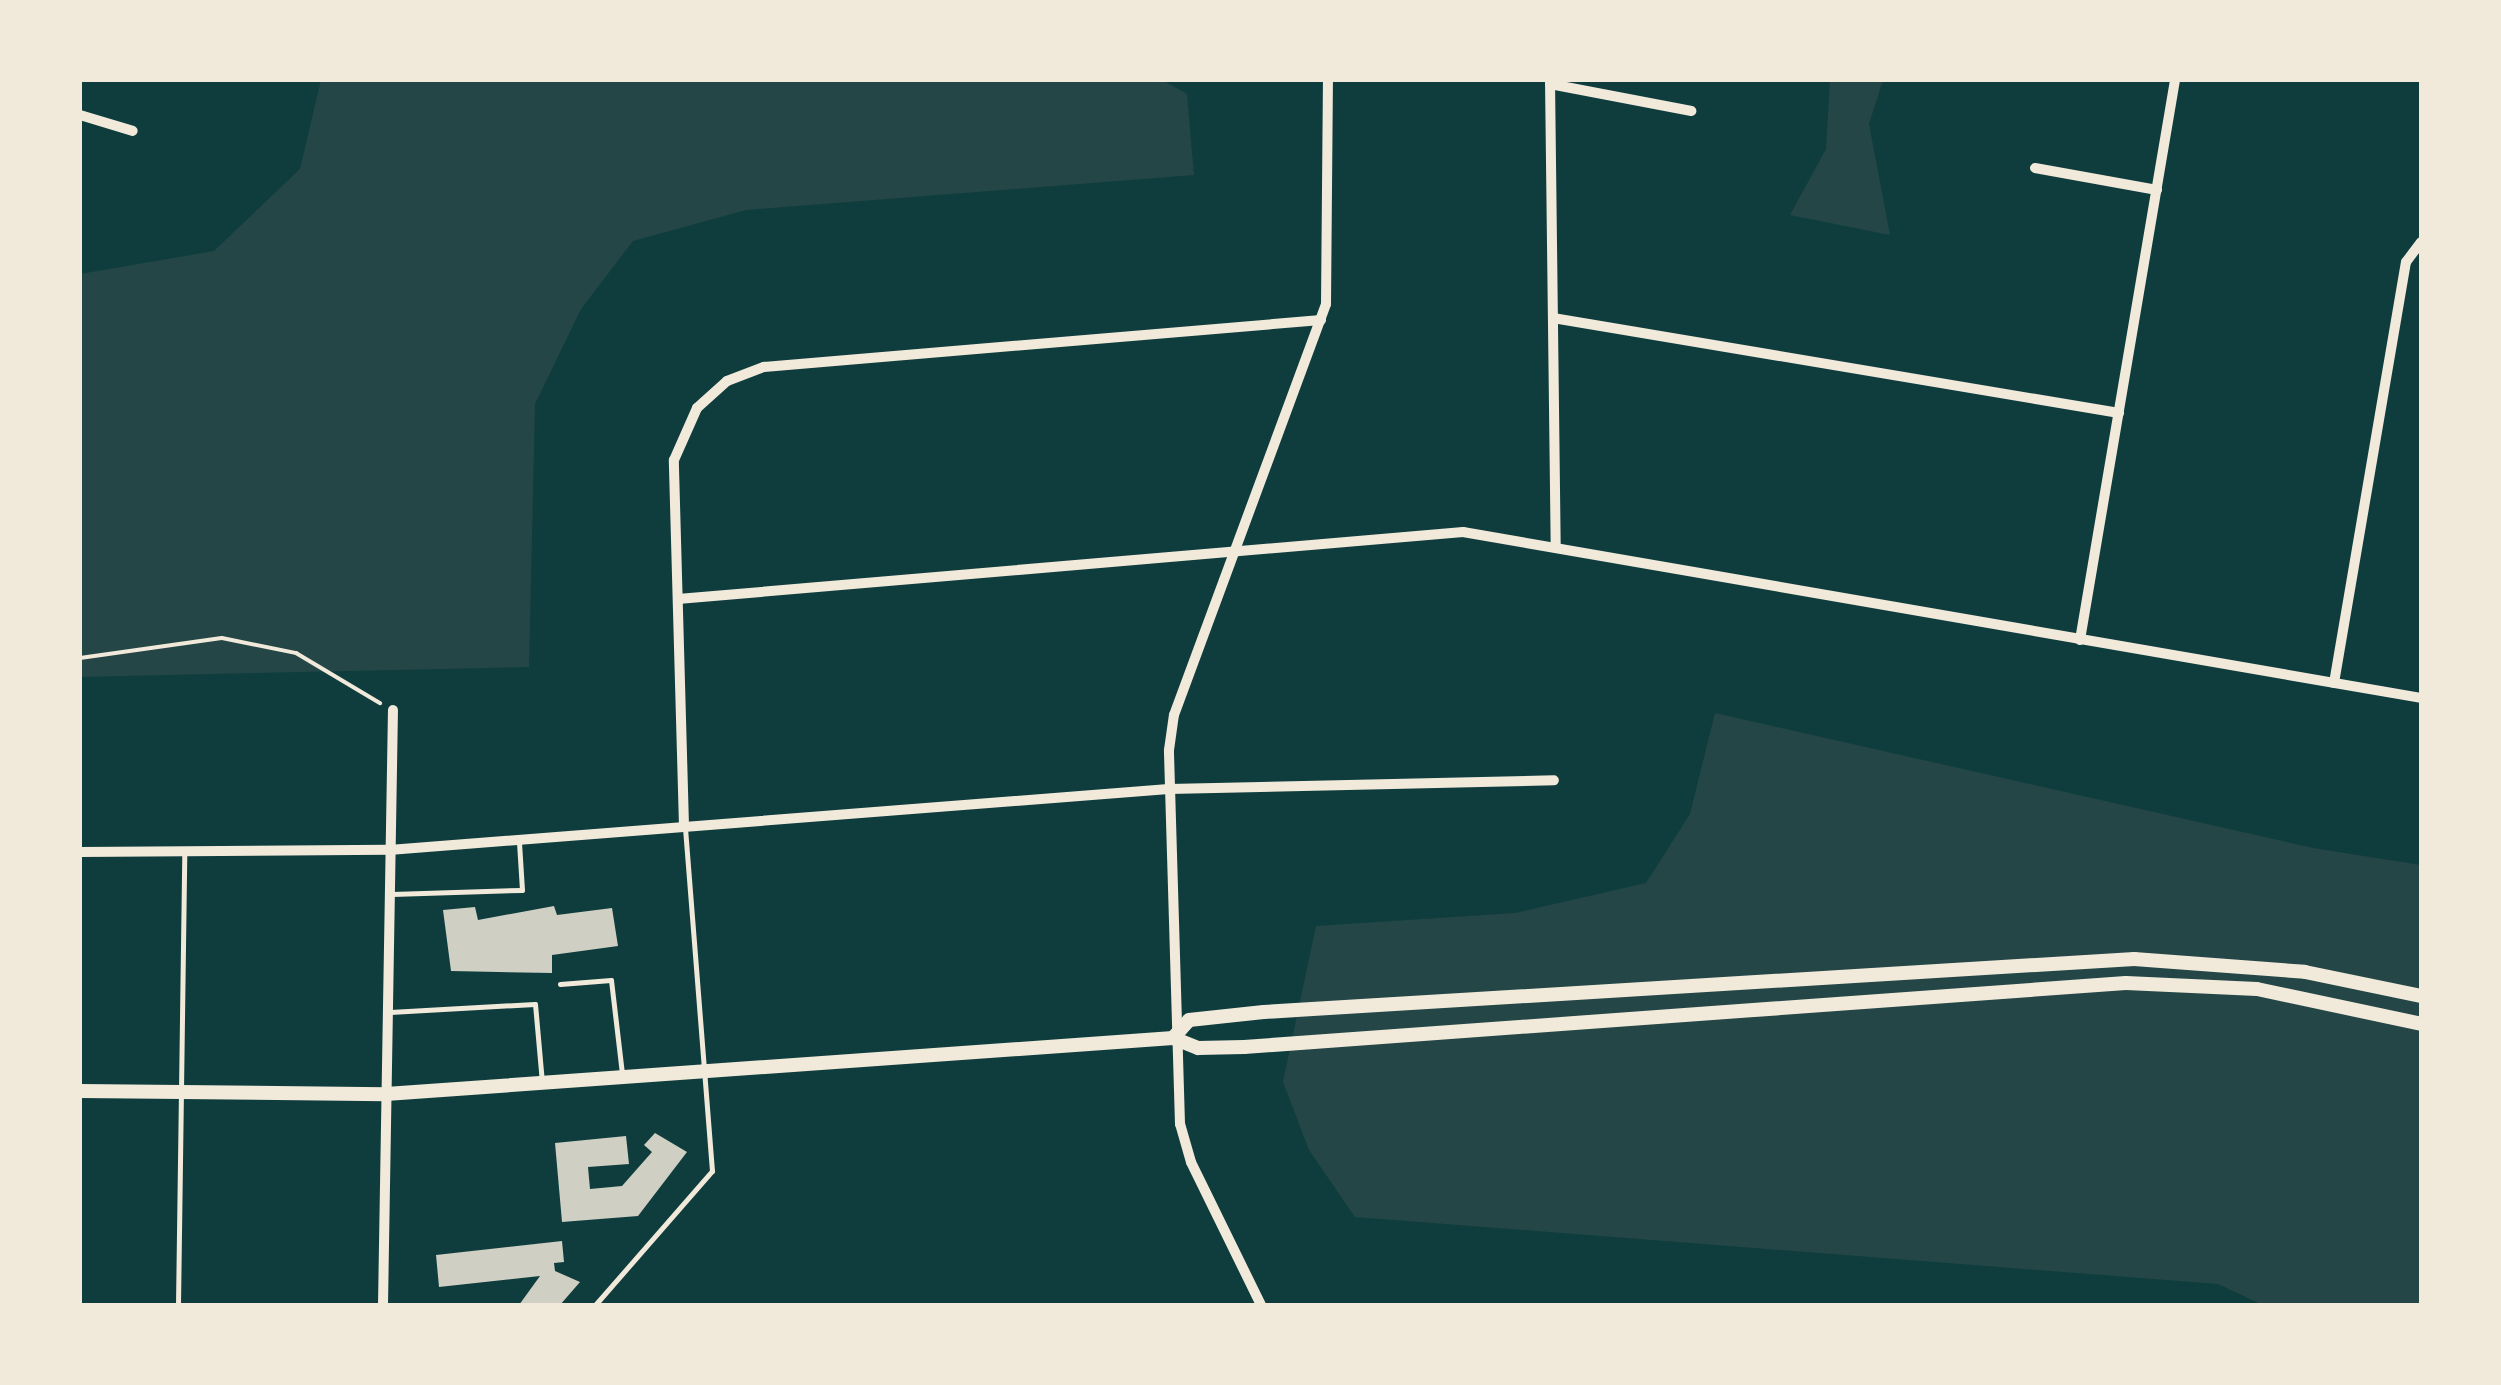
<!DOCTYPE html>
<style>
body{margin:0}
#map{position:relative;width:2501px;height:1385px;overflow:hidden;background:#0f3d3e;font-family:Lato,sans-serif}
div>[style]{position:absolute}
.green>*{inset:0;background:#244646}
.building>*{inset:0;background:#cfcfc3}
.path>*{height:4px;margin:-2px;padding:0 2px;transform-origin:2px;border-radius:2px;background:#f1e9da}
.service>*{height:5px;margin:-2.5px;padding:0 2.5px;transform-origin:2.5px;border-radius:2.5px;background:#f1e9da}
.minor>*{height:10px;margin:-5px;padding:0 5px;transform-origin:5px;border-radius:5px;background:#f1e9da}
.secondary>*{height:14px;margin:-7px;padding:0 7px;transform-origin:7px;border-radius:7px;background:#f1e9da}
span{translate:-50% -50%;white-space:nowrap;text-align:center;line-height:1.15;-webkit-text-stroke:10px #f1e9da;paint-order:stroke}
.frame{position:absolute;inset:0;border:82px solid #f1e9da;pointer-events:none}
</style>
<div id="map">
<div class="green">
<i style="clip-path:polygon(321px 80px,1162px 80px,1187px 94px,1194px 175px,746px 210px,633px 241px,581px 309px,535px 404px,529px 667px,80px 677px,80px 274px,214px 251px,300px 169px)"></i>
<i style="clip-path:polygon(1830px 80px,1883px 80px,1869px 124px,1890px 235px,1790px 215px,1826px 149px)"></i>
<i style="clip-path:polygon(1715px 713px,2313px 848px,2421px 865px,2421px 1305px,2263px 1305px,2218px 1284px,1355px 1217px,1309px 1150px,1283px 1082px,1316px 926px,1515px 913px,1646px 883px,1690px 814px)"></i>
</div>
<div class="building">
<i style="clip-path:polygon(554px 906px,557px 915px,612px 908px,618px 946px,552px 955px,552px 973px,451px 971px,443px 910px,475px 907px,478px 920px)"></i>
<i style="clip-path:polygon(655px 1133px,687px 1152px,638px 1216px,562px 1222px,555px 1143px,626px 1136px,629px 1164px,588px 1167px,590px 1189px,622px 1186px,652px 1152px,644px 1145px)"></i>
<i style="clip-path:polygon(562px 1241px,564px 1262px,554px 1263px,555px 1271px,580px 1282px,560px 1305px,519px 1305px,540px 1276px,439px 1287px,436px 1255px)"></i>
</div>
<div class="path">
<i style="left:80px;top:658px;width:143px;rotate:-8deg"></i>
<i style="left:222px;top:638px;width:76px;rotate:11.5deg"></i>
<i style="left:296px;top:653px;width:98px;rotate:30.8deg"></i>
</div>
<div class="service">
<i style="left:392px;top:894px;width:130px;rotate:-1.8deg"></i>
<i style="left:522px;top:890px;width:48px;rotate:-93.6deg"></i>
<i style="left:560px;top:984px;width:51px;rotate:-4.5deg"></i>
<i style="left:611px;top:980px;width:95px;rotate:83.3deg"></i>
<i style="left:390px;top:1012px;width:145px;rotate:-3.2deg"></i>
<i style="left:535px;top:1004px;width:78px;rotate:84.9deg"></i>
<i style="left:178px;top:1305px;width:451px;rotate:-89.2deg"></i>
<i style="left:595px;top:1305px;width:178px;rotate:-48.9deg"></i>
<i style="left:712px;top:1171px;width:343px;rotate:-94.5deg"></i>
</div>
<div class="minor">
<i style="left:1550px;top:80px;width:464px;rotate:89.3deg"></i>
<i style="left:1550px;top:84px;width:144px;rotate:10.8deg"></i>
<i style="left:80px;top:115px;width:55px;rotate:16.8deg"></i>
<i style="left:2035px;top:168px;width:124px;rotate:10.2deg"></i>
<i style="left:1553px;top:318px;width:574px;rotate:9.53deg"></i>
<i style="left:678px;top:599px;width:788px;rotate:-4.88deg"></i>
<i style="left:1463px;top:532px;width:972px;rotate:9.83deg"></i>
<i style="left:2080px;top:640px;width:568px;rotate:-80.37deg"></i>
<i style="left:2334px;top:683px;width:427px;rotate:-80.3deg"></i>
<i style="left:2406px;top:262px;width:25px;rotate:-53deg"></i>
<i style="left:684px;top:826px;width:366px;rotate:-91.6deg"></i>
<i style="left:674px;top:460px;width:57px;rotate:-66.1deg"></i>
<i style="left:697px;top:408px;width:40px;rotate:-42deg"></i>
<i style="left:727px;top:381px;width:40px;rotate:-21deg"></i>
<i style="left:764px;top:367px;width:559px;rotate:-4.82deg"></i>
<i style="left:80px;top:852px;width:309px;rotate:-0.4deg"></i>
<i style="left:389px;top:850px;width:782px;rotate:-4.47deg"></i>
<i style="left:1169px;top:789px;width:385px;rotate:-1.3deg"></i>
<i style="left:383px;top:1305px;width:595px;rotate:-89.04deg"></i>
<i style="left:1261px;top:1305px;width:159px;rotate:-116.1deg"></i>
<i style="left:1191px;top:1162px;width:40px;rotate:-106deg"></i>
<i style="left:1180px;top:1124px;width:374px;rotate:-91.7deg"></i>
<i style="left:1169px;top:750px;width:35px;rotate:-82deg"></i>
<i style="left:1174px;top:715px;width:438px;rotate:-69.7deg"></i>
<i style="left:1326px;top:304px;width:224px;rotate:-89.5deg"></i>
</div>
<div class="secondary">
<i style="left:1173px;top:1038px;width:24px;rotate:-48deg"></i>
<i style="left:1189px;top:1020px;width:75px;rotate:-6.1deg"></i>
<i style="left:1264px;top:1012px;width:872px;rotate:-3.49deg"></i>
<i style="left:2134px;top:959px;width:171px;rotate:4.3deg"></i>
<i style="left:2305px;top:972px;width:118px;rotate:11.7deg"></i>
<i style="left:80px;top:1091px;width:306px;rotate:0.6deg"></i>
<i style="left:386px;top:1094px;width:789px;rotate:-4.07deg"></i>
<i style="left:1173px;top:1038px;width:27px;rotate:22deg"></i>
<i style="left:1198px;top:1048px;width:46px;rotate:-1.2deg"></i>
<i style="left:1244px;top:1047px;width:884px;rotate:-4.15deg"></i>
<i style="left:2126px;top:983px;width:131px;rotate:2.6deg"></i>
<i style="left:2257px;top:989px;width:168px;rotate:12deg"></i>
</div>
<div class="frame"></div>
</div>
